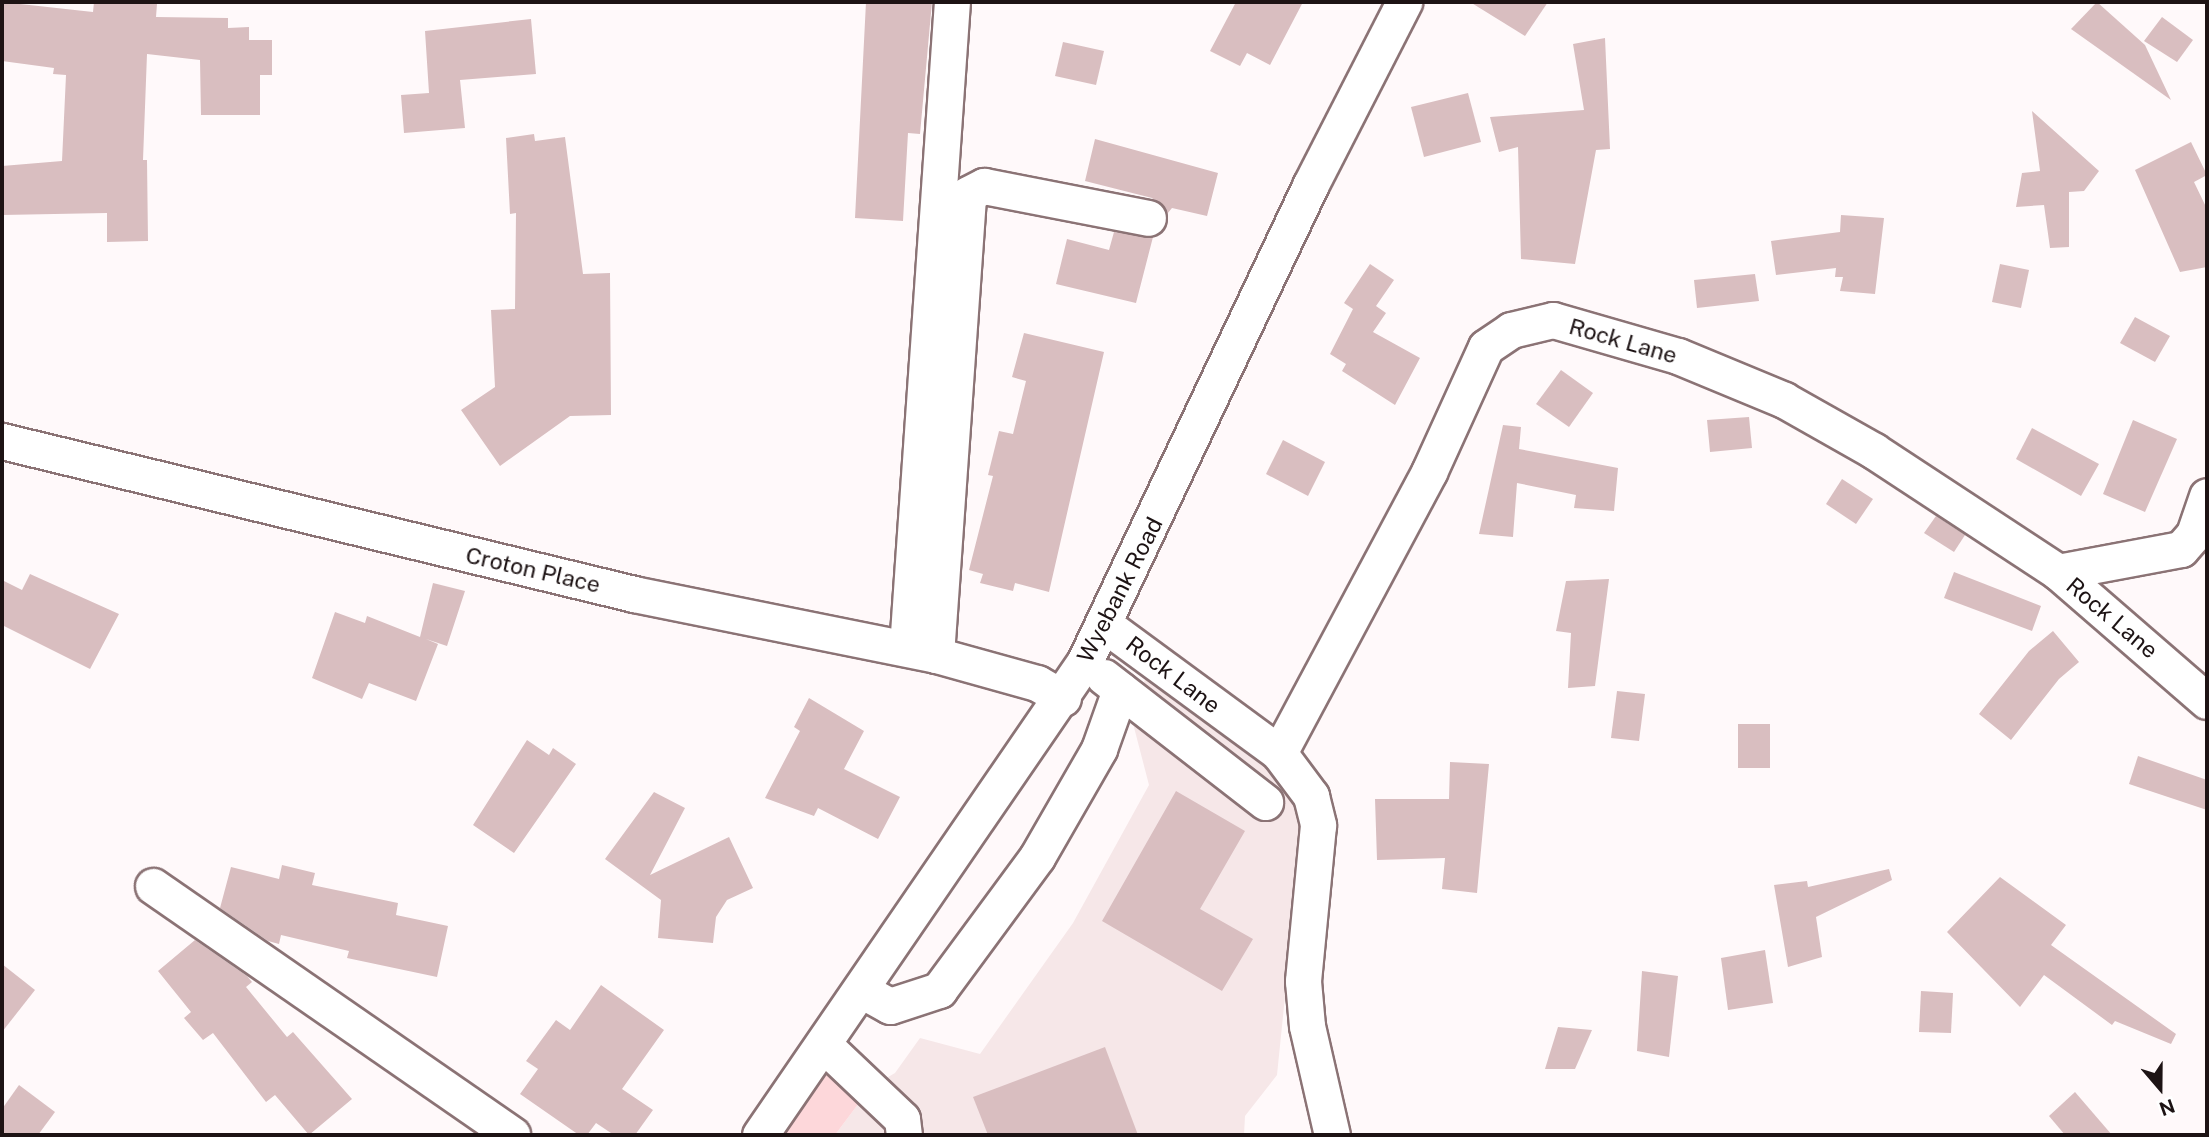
<!DOCTYPE html>
<style>
body{margin:0}
#map{position:relative;width:2209px;height:1137px;overflow:hidden;background:#fff9fa;font-family:"Public Sans",sans-serif}
div>[style]{position:absolute}
.built>*{inset:0;background:#f6e7e8}
.green>*{inset:0;background:#fdd7da}
.building>*{inset:0;background:#d9bec0}
.roads{filter:drop-shadow(2px 0 #8b7375) drop-shadow(-2px 0 #8b7375) drop-shadow(0 2px #8b7375) drop-shadow(0 -2px #8b7375)}
.minor>*{height:35px;margin:-17.5px;padding:0 17.5px;transform-origin:17.5px;border-radius:17.5px;background:#fff}
span{translate:-50% -50%;white-space:nowrap;text-align:center;line-height:1.15;-webkit-text-stroke:5px #fff;paint-order:stroke}
.street-label{font-size:23px;color:#1d1314}
.frame{position:absolute;inset:0;border:4px solid #1d1314;pointer-events:none}
.north{position:absolute;left:2125px;top:1053px;width:70px;height:70px;-webkit-text-stroke:5px #fff;paint-order:stroke;rotate:160deg;font-size:19px;font-weight:700;line-height:28px;text-align:center;color:#1d1314}
.north::after{content:'';display:block;margin:auto;width:24px;height:32px;background:#1d1314;clip-path:polygon(50% 0,100% 100%,50% 72%,0 100%)}
</style>
<div id="map">
<div class="built">
<i style="clip-path:polygon(1153px 666px,1305px 801px,1277px 1075px,1245px 1116px,1244px 1135px,835px 1135px,871px 1087px,895px 1073px,920px 1038px,980px 1054px,1073px 923px,1149px 785px,1129px 708px)"></i>
</div>
<div class="green">
<i style="clip-path:polygon(820px 1047px,871px 1087px,835px 1135px,759px 1135px)"></i>
</div>
<div class="building">
<i style="clip-path:polygon(2px 2px,93px 12px,94px 2px,139px 2px,157px 4px,156px 17px,228px 18px,228px 28px,249px 27px,249px 40px,272px 40px,272px 75px,260px 75px,260px 115px,201px 115px,200px 60px,147px 54px,143px 160px,147px 160px,148px 241px,107px 242px,107px 213px,2px 215px,2px 166px,62px 161px,66px 75px,53px 74px,54px 68px,2px 61px)"></i>
<i style="clip-path:polygon(866px 2px,932px 2px,920px 134px,908px 133px,903px 221px,855px 218px)"></i>
<i style="clip-path:polygon(1236px 2px,1303px 2px,1270px 65px,1247px 53px,1240px 66px,1210px 51px)"></i>
<i style="clip-path:polygon(1470px 2px,1548px 2px,1525px 36px)"></i>
<i style="clip-path:polygon(2097px 2px,2145px 45px,2171px 100px,2071px 29px)"></i>
<i style="clip-path:polygon(2162px 17px,2193px 40px,2177px 62px,2144px 41px)"></i>
<i style="clip-path:polygon(531px 19px,536px 74px,460px 80px,465px 128px,404px 133px,401px 95px,429px 93px,425px 31px)"></i>
<i style="clip-path:polygon(1605px 38px,1610px 149px,1596px 150px,1575px 264px,1521px 259px,1518px 147px,1499px 152px,1490px 117px,1584px 110px,1573px 44px)"></i>
<i style="clip-path:polygon(1063px 42px,1104px 51px,1096px 85px,1055px 76px)"></i>
<i style="clip-path:polygon(1468px 93px,1481px 142px,1424px 157px,1411px 107px)"></i>
<i style="clip-path:polygon(2032px 111px,2099px 171px,2084px 191px,2069px 192px,2069px 247px,2050px 248px,2044px 205px,2016px 207px,2022px 173px,2040px 171px)"></i>
<i style="clip-path:polygon(534px 134px,535px 141px,565px 137px,583px 274px,610px 273px,611px 415px,570px 416px,500px 466px,461px 410px,495px 387px,491px 310px,515px 309px,516px 213px,510px 214px,506px 138px)"></i>
<i style="clip-path:polygon(1095px 139px,1218px 173px,1207px 216px,1172px 208px,1167px 214px,1152px 198px,1085px 181px)"></i>
<i style="clip-path:polygon(2191px 142px,2207px 175px,2194px 182px,2207px 209px,2207px 267px,2180px 272px,2135px 170px)"></i>
<i style="clip-path:polygon(1841px 215px,1884px 218px,1875px 294px,1840px 291px,1843px 277px,1835px 277px,1836px 268px,1776px 275px,1771px 241px,1840px 232px)"></i>
<i style="clip-path:polygon(1114px 232px,1153px 237px,1136px 303px,1056px 284px,1067px 239px,1109px 250px)"></i>
<i style="clip-path:polygon(1370px 264px,1394px 280px,1376px 306px,1386px 313px,1373px 332px,1420px 358px,1395px 405px,1342px 371px,1346px 364px,1330px 354px,1353px 309px,1344px 303px)"></i>
<i style="clip-path:polygon(2000px 264px,2029px 270px,2021px 308px,1992px 302px)"></i>
<i style="clip-path:polygon(1755px 274px,1759px 301px,1697px 308px,1694px 280px)"></i>
<i style="clip-path:polygon(2135px 317px,2170px 336px,2155px 362px,2120px 343px)"></i>
<i style="clip-path:polygon(1024px 333px,1104px 352px,1049px 592px,1015px 583px,1013px 591px,980px 583px,983px 574px,969px 570px,993px 476px,988px 475px,999px 431px,1013px 434px,1026px 381px,1012px 377px)"></i>
<i style="clip-path:polygon(1561px 370px,1593px 393px,1569px 427px,1536px 404px)"></i>
<i style="clip-path:polygon(1749px 417px,1752px 448px,1710px 452px,1707px 420px)"></i>
<i style="clip-path:polygon(2133px 420px,2177px 439px,2145px 512px,2103px 494px)"></i>
<i style="clip-path:polygon(1503px 425px,1521px 427px,1519px 449px,1618px 468px,1614px 511px,1574px 508px,1576px 495px,1517px 483px,1513px 537px,1479px 534px)"></i>
<i style="clip-path:polygon(2032px 428px,2099px 464px,2081px 496px,2016px 459px)"></i>
<i style="clip-path:polygon(1283px 440px,1325px 462px,1308px 496px,1266px 474px)"></i>
<i style="clip-path:polygon(1842px 479px,1873px 499px,1856px 524px,1826px 504px)"></i>
<i style="clip-path:polygon(1936px 516px,1965px 535px,1954px 552px,1924px 533px)"></i>
<i style="clip-path:polygon(1954px 572px,2041px 606px,2032px 631px,1944px 598px)"></i>
<i style="clip-path:polygon(30px 574px,119px 614px,90px 669px,2px 625px,2px 580px,22px 590px)"></i>
<i style="clip-path:polygon(1609px 579px,1595px 686px,1568px 688px,1571px 633px,1556px 631px,1566px 581px)"></i>
<i style="clip-path:polygon(433px 583px,465px 591px,447px 646px,426px 639px,438px 644px,416px 701px,369px 683px,362px 699px,312px 678px,335px 612px,365px 623px,367px 616px,420px 637px)"></i>
<i style="clip-path:polygon(2053px 631px,2079px 662px,2059px 679px,2011px 740px,1979px 714px,2029px 651px)"></i>
<i style="clip-path:polygon(1617px 691px,1645px 694px,1639px 741px,1611px 738px)"></i>
<i style="clip-path:polygon(809px 698px,864px 731px,844px 769px,900px 797px,878px 839px,818px 808px,814px 816px,765px 798px,800px 731px,794px 727px)"></i>
<i style="clip-path:polygon(1738px 724px,1770px 724px,1770px 768px,1738px 768px)"></i>
<i style="clip-path:polygon(527px 740px,549px 755px,553px 748px,576px 764px,514px 853px,473px 825px)"></i>
<i style="clip-path:polygon(2138px 756px,2207px 780px,2207px 810px,2129px 784px)"></i>
<i style="clip-path:polygon(1450px 762px,1489px 764px,1477px 893px,1442px 889px,1445px 858px,1377px 860px,1375px 799px,1449px 799px)"></i>
<i style="clip-path:polygon(1176px 791px,1245px 831px,1200px 909px,1253px 939px,1222px 991px,1102px 921px)"></i>
<i style="clip-path:polygon(654px 792px,685px 808px,650px 875px,729px 837px,753px 888px,727px 900px,716px 917px,713px 943px,658px 938px,661px 900px,605px 859px)"></i>
<i style="clip-path:polygon(282px 865px,315px 873px,312px 885px,398px 903px,396px 915px,448px 926px,437px 977px,347px 958px,349px 951px,281px 935px,279px 944px,268px 941px,220px 908px,231px 867px,279px 879px)"></i>
<i style="clip-path:polygon(1889px 869px,1892px 880px,1816px 917px,1822px 957px,1788px 967px,1774px 885px,1807px 881px,1808px 887px)"></i>
<i style="clip-path:polygon(2000px 877px,2066px 925px,2051px 945px,2176px 1034px,2171px 1044px,2115px 1021px,2112px 1025px,2044px 975px,2020px 1007px,1947px 932px)"></i>
<i style="clip-path:polygon(195px 940px,247px 976px,252px 982px,246px 987px,287px 1037px,293px 1032px,352px 1099px,309px 1135px,275px 1095px,266px 1102px,213px 1033px,203px 1040px,184px 1018px,191px 1012px,158px 971px)"></i>
<i style="clip-path:polygon(1765px 950px,1773px 1003px,1728px 1010px,1721px 958px)"></i>
<i style="clip-path:polygon(2px 964px,35px 990px,2px 1032px)"></i>
<i style="clip-path:polygon(1642px 971px,1678px 976px,1669px 1057px,1637px 1051px)"></i>
<i style="clip-path:polygon(601px 985px,664px 1030px,622px 1089px,653px 1110px,635px 1135px,614px 1135px,596px 1123px,587px 1135px,579px 1135px,520px 1094px,538px 1069px,526px 1061px,556px 1020px,570px 1030px)"></i>
<i style="clip-path:polygon(1921px 991px,1953px 993px,1951px 1033px,1919px 1032px)"></i>
<i style="clip-path:polygon(1558px 1027px,1592px 1030px,1575px 1069px,1545px 1069px)"></i>
<i style="clip-path:polygon(1105px 1047px,1138px 1135px,988px 1135px,973px 1097px)"></i>
<i style="clip-path:polygon(19px 1085px,55px 1112px,38px 1135px,2px 1135px,2px 1109px)"></i>
<i style="clip-path:polygon(2075px 1092px,2112px 1135px,2065px 1135px,2049px 1116px)"></i>
</div>
<div class="roads">
<div class="minor">
<i style="left:2px;top:441px;width:650px;rotate:13.61deg"></i>
<i style="left:634px;top:594px;width:308px;rotate:11.4deg"></i>
<i style="left:936px;top:655px;width:105px;rotate:15.5deg"></i>
<i style="left:1037px;top:683px;width:30px;rotate:30deg"></i>
<i style="left:2058px;top:572px;width:125px;rotate:-10.6deg"></i>
<i style="left:2181px;top:549px;width:20px;rotate:-49deg"></i>
<i style="left:2194px;top:534px;width:40px;rotate:-71.1deg"></i>
<i style="left:1105px;top:625px;width:216px;rotate:36.3deg"></i>
<i style="left:1279px;top:753px;width:319px;rotate:-61.9deg"></i>
<i style="left:1429px;top:472px;width:137px;rotate:-65.5deg"></i>
<i style="left:1486px;top:347px;width:30px;rotate:-34deg"></i>
<i style="left:1511px;top:330px;width:43px;rotate:-13.4deg"></i>
<i style="left:1553px;top:320px;width:130px;rotate:16.1deg"></i>
<i style="left:1678px;top:356px;width:115px;rotate:22.5deg"></i>
<i style="left:1784px;top:400px;width:103px;rotate:29.5deg"></i>
<i style="left:1874px;top:451px;width:220px;rotate:33.3deg"></i>
<i style="left:2058px;top:572px;width:197px;rotate:40.9deg"></i>
<i style="left:907px;top:648px;width:648px;rotate:-86.02deg"></i>
<i style="left:936px;top:655px;width:462px;rotate:-86deg"></i>
<i style="left:968px;top:194px;width:18px;rotate:-27deg"></i>
<i style="left:984px;top:186px;width:167px;rotate:11deg"></i>
<i style="left:1104px;top:677px;width:204px;rotate:37.8deg"></i>
<i style="left:1279px;top:753px;width:54px;rotate:53.3deg"></i>
<i style="left:1311px;top:796px;width:30px;rotate:76deg"></i>
<i style="left:1318px;top:825px;width:157px;rotate:95.5deg"></i>
<i style="left:1303px;top:981px;width:45px;rotate:84.9deg"></i>
<i style="left:1307px;top:1026px;width:112px;rotate:77.1deg"></i>
<i style="left:153px;top:886px;width:437px;rotate:34.7deg"></i>
<i style="left:861px;top:990px;width:33px;rotate:29deg"></i>
<i style="left:890px;top:1006px;width:52px;rotate:-18.1deg"></i>
<i style="left:939px;top:990px;width:165px;rotate:-53.6deg"></i>
<i style="left:1037px;top:857px;width:125px;rotate:-60.1deg"></i>
<i style="left:1099px;top:749px;width:63px;rotate:-70.4deg"></i>
<i style="left:823px;top:1044px;width:109px;rotate:43.5deg"></i>
<i style="left:902px;top:1119px;width:16px;rotate:83deg"></i>
<i style="left:760px;top:1135px;width:575px;rotate:-55.56deg"></i>
<i style="left:1085px;top:661px;width:526px;rotate:-64.65deg"></i>
<i style="left:1310px;top:186px;width:207px;rotate:-62.9deg"></i>
</div>
</div>
<div class="street-label">
<span style="left:1623px;top:341px;rotate:16deg">Rock Lane</span>
<span style="left:533px;top:570px;rotate:13deg">Croton Place</span>
<span style="left:1120px;top:590px;rotate:-63deg">Wyebank Road</span>
<span style="left:2112px;top:618px;rotate:40deg">Rock Lane</span>
<span style="left:1173px;top:675px;rotate:37deg">Rock Lane</span>
</div>
<div class="frame"></div>
<div class="north">N</div>
</div>
